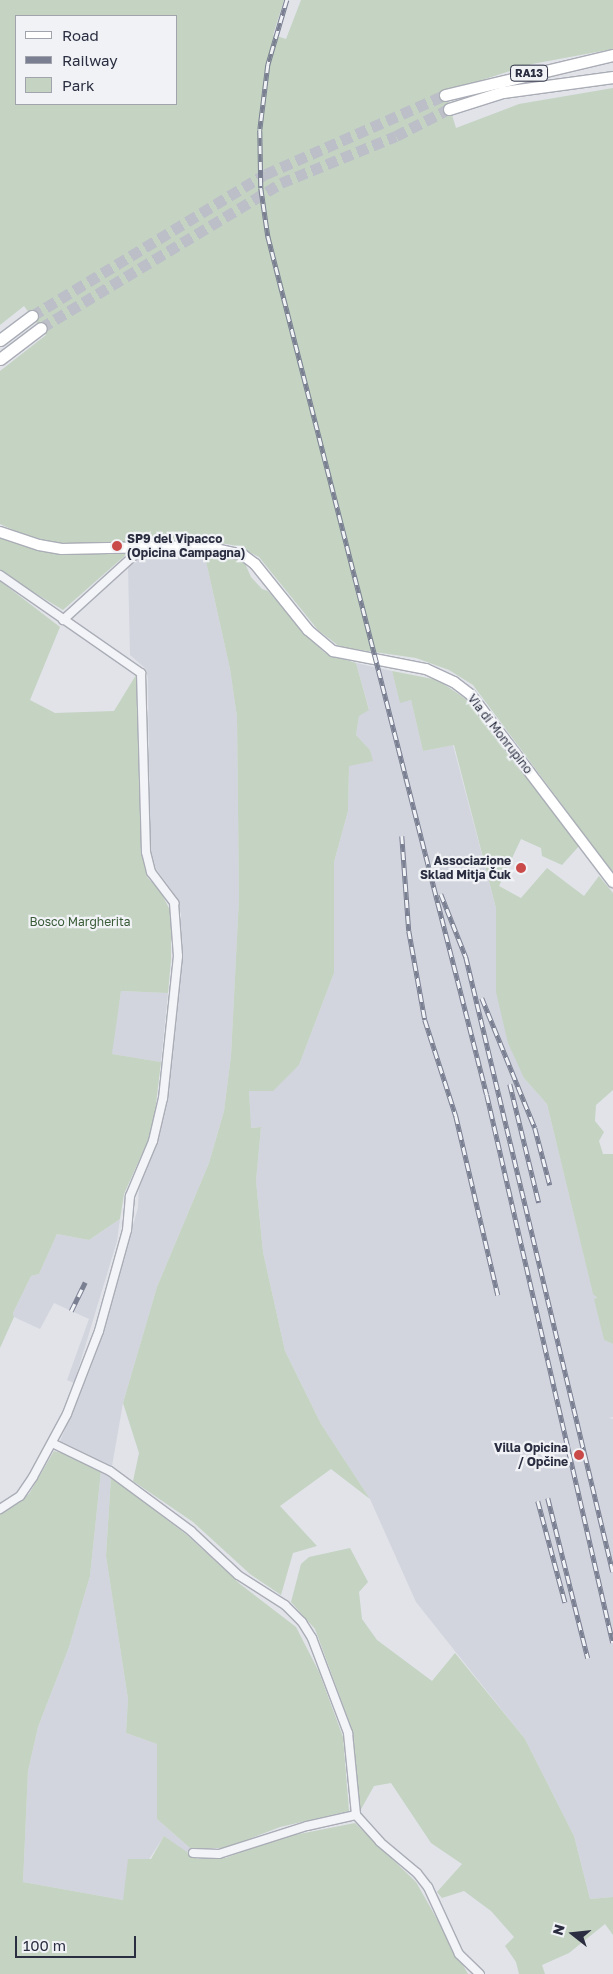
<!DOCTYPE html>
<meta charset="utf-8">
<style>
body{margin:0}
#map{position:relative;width:613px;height:1974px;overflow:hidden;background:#e1e3e9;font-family:"Golos Text",sans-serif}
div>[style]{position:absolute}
.built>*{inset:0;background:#d3d5de}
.green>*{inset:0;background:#c4d3c2}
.highway-tunnel>*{height:11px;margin-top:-5.5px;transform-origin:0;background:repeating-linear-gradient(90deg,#bcbfc7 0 11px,transparent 0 16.5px)}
.roads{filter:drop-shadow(1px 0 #aaadb6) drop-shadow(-1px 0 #aaadb6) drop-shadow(0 1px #aaadb6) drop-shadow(0 -1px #aaadb6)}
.minor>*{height:8px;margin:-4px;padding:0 4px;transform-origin:4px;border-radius:4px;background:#f3f4f7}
.major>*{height:10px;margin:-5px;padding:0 5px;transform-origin:5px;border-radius:5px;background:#fff}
.highway>*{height:11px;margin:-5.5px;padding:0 5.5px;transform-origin:5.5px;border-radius:5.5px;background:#fff}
.rail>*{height:4.5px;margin-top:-2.25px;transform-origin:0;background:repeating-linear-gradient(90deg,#f0f2f6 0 8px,#7a8092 0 16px);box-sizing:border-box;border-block:1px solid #7a8092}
.dots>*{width:14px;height:14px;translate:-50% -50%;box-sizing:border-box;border:2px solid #f0f2f6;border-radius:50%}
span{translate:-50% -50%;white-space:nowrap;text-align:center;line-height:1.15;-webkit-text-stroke:4.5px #f0f2f6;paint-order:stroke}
.shield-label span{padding:1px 4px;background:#f0f2f6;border:1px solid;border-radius:4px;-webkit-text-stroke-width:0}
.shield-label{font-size:11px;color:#2a2e40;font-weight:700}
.poi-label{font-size:12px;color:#2a2e40;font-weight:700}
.left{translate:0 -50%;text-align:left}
.right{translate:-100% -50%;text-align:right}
.street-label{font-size:12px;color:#2a2e40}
.park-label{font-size:12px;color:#395b37}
.legend{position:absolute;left:15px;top:15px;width:162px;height:90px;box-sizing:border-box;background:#f0f2f6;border:1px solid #a1a4ad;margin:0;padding:6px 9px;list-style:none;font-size:15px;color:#2a2e40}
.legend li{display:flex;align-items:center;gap:10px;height:25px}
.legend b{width:25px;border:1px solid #a1a4ad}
.north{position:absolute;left:548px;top:1909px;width:50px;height:50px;-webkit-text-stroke:4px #f0f2f6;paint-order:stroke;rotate:286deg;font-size:14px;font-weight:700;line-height:20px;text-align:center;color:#2a2e40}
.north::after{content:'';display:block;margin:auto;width:18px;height:22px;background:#2a2e40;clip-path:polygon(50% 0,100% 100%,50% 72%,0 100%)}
.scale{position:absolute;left:15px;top:1936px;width:121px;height:22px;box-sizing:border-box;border:2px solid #2a2e40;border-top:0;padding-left:6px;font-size:15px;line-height:18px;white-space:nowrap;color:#2a2e40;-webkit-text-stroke:4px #f0f2f6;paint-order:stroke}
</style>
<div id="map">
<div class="built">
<i style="clip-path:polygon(204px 552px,230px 669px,237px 717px,239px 898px,231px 1056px,224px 1111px,209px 1163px,157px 1287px,123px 1403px,112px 1466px,60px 1441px,91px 1367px,138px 1208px,139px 1186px,156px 1145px,166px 1107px,181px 958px,181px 914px,173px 892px,154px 866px,150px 849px,148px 679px,146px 669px,130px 655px,128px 566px,141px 555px)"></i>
<i style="clip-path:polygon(356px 663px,392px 671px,400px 702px,411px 700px,423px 751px,453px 745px,496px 908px,496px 950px,524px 1078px,547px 1104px,593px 1293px,597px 1299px,595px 1299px,604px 1340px,613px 1344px,613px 1417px,609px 1418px,613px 1419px,613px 1897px,590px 1899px,574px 1836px,525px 1739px,416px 1602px,370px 1499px,321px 1424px,285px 1351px,263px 1252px,256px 1181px,261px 1127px,250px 1128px,249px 1090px,269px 1089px,299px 1065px,334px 973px,334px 862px,348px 811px,349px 765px,372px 760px,370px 750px,356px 735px,359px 716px,369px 709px)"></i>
<i style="clip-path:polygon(121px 991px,168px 993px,161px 1062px,111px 1054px)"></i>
<i style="clip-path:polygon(120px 1219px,117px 1241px,74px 1383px,67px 1380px,89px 1319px,54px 1303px,40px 1329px,14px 1317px,13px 1313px,31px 1276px,39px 1274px,57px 1234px,89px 1240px)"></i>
<i style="clip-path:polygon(101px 1471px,111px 1477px,106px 1556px,128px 1699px,126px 1733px,157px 1744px,157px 1819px,190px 1848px,187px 1854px,164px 1836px,123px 1900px,23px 1882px,28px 1771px,38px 1727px,69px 1647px,90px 1576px)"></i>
</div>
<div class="green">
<i style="clip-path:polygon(evenodd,0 0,284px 0,273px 35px,286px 39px,301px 0,613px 0,613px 49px,532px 64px,445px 92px,456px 128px,519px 104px,613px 88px,613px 873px,473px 685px,449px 670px,416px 658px,340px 647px,318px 630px,259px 557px,238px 546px,203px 540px,62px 545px,22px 534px,0 524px,0 371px,46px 335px,24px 306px,0 325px,0 0,16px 16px,176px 16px,176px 104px,16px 104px,16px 16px)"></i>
<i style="clip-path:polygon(0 535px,12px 540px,129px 552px,63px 610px,0 572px)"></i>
<i style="clip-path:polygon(204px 552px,243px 559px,251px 577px,262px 589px,268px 591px,311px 640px,325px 653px,356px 663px,369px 710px,359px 716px,356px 735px,370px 750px,373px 761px,349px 766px,348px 811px,334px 862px,334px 973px,299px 1065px,273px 1091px,249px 1091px,251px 1128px,261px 1127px,256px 1181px,263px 1252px,285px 1351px,321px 1424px,370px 1499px,331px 1469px,280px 1506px,317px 1546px,293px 1553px,281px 1595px,250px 1574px,193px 1522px,133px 1481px,139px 1453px,123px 1403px,157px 1287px,209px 1163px,224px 1111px,231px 1056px,239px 898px,237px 717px,230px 669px)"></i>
<i style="clip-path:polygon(0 581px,60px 627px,30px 700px,55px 713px,114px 711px,136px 675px,141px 852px,147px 877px,160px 891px,171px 912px,171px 960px,168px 993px,121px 991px,112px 1054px,161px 1062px,153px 1129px,124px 1194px,120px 1219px,89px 1240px,57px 1234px,39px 1274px,31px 1276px,13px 1313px,14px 1317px,0 1348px)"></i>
<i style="clip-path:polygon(392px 671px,438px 680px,473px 704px,580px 845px,562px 865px,542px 856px,541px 848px,521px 839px,499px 886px,521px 898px,547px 868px,584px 896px,599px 876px,613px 893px,613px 1090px,596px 1105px,595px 1121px,604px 1132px,599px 1141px,603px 1154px,613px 1154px,613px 1344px,604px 1340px,594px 1299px,597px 1298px,593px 1294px,547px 1104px,524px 1078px,508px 1043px,496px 992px,496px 908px,454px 745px,423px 751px,411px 700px,400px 703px)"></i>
<i style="clip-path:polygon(54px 1451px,79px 1458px,101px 1471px,90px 1576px,69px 1647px,38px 1727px,28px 1771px,23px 1882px,123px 1900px,128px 1859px,151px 1859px,164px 1836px,197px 1859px,225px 1858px,284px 1837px,355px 1823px,416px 1882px,468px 1974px,0 1974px,0 1514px,29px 1494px)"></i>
<i style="clip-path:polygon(111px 1477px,187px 1535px,240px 1584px,296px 1627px,319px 1672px,343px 1737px,349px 1811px,280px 1827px,226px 1848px,190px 1848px,157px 1819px,157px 1744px,126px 1733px,128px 1699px,106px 1556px)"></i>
<i style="clip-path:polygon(350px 1548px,368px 1582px,359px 1592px,362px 1619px,377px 1640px,432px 1681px,455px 1653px,525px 1739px,574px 1836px,590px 1899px,613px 1897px,613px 1935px,605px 1924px,569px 1953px,542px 1965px,545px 1974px,519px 1974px,516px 1962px,505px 1946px,514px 1937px,491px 1911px,464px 1891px,442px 1898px,437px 1892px,462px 1864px,431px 1843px,391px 1783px,374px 1786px,360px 1811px,353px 1732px,315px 1629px,291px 1602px,301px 1564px,309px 1557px)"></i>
</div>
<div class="highway-tunnel">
<i style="left:32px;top:316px;width:274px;rotate:-31.3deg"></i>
<i style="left:266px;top:174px;width:196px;rotate:-23.8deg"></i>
<i style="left:41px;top:328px;width:280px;rotate:-31.1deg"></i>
<i style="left:281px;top:183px;width:124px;rotate:-22.2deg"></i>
<i style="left:396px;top:136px;width:59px;rotate:-27deg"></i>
</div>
<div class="roads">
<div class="minor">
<i style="left:0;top:575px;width:172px;rotate:34.8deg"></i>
<i style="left:141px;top:673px;width:179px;rotate:88.4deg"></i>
<i style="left:146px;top:852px;width:21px;rotate:76deg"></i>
<i style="left:151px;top:872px;width:39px;rotate:53deg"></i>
<i style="left:174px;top:903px;width:53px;rotate:85.7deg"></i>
<i style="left:178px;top:956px;width:143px;rotate:96deg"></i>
<i style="left:163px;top:1098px;width:44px;rotate:103.1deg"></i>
<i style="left:153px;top:1141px;width:60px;rotate:112.7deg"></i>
<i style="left:130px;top:1196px;width:34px;rotate:95deg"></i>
<i style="left:127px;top:1230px;width:105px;rotate:105.5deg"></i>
<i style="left:99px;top:1331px;width:89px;rotate:111.1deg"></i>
<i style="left:67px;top:1414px;width:72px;rotate:118.4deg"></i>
<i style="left:33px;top:1477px;width:23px;rotate:124deg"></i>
<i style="left:20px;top:1496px;width:24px;rotate:147deg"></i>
<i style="left:63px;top:620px;width:107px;rotate:-42.3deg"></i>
<i style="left:52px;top:1443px;width:64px;rotate:25.8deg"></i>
<i style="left:110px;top:1471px;width:101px;rotate:36.5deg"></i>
<i style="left:191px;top:1531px;width:64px;rotate:43.1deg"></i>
<i style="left:238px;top:1575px;width:56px;rotate:32.6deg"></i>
<i style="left:285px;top:1605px;width:24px;rotate:45deg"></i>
<i style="left:302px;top:1622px;width:19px;rotate:58deg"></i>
<i style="left:312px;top:1638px;width:102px;rotate:69.2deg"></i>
<i style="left:348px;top:1733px;width:82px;rotate:84.4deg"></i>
<i style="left:356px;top:1815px;width:36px;rotate:48deg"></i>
<i style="left:380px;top:1842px;width:48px;rotate:40deg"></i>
<i style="left:417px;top:1873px;width:18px;rotate:52deg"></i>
<i style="left:428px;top:1887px;width:74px;rotate:65.2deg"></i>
<i style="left:459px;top:1954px;width:29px;rotate:44deg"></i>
<i style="left:193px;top:1853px;width:26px;rotate:2deg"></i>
<i style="left:219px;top:1854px;width:92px;rotate:-17.7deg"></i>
<i style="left:307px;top:1826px;width:50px;rotate:-12.7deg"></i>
</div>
<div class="major">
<i style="left:0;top:532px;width:41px;rotate:18.4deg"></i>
<i style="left:39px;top:545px;width:23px;rotate:10deg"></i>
<i style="left:62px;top:549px;width:140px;rotate:-1.2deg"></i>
<i style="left:202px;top:546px;width:42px;rotate:12.4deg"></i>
<i style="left:243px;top:555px;width:15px;rotate:37deg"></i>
<i style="left:255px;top:564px;width:85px;rotate:51.2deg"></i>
<i style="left:308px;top:630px;width:33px;rotate:40deg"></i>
<i style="left:333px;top:651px;width:95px;rotate:11deg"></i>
<i style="left:426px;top:669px;width:31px;rotate:25deg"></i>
<i style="left:454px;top:682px;width:21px;rotate:37deg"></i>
<i style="left:471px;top:695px;width:235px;rotate:52.8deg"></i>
</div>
<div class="highway">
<i style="left:445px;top:95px;width:173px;rotate:-13.4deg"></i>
<i style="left:449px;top:109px;width:57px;rotate:-17.5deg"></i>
<i style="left:503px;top:92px;width:111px;rotate:-7.8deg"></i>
<i style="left:0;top:340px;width:40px;rotate:-37deg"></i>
<i style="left:0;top:359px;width:51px;rotate:-37.1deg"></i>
</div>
</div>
<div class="rail">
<i style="left:287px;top:0;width:68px;rotate:106.3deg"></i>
<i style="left:268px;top:65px;width:65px;rotate:97deg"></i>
<i style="left:260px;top:130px;width:58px;rotate:89deg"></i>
<i style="left:261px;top:188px;width:49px;rotate:81.7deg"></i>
<i style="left:268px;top:236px;width:886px;rotate:75.7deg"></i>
<i style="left:487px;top:1095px;width:562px;rotate:77.05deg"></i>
<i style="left:402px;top:836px;width:95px;rotate:85.8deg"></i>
<i style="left:409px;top:931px;width:90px;rotate:79.8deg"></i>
<i style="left:425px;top:1020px;width:101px;rotate:72.1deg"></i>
<i style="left:456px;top:1116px;width:184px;rotate:76.8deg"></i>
<i style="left:441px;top:894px;width:68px;rotate:68.4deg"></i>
<i style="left:466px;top:957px;width:632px;rotate:76.56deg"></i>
<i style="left:482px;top:998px;width:140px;rotate:67.8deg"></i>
<i style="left:535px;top:1128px;width:59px;rotate:75.3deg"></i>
<i style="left:510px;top:1084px;width:122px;rotate:76.3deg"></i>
<i style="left:71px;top:1311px;width:32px;rotate:-64deg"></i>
<i style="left:548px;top:1498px;width:165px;rotate:76deg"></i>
<i style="left:538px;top:1501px;width:105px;rotate:75deg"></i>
</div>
<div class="dots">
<i style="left:117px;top:546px;background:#ca4a4a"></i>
<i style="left:521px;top:868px;background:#ca4a4a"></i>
<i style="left:579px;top:1455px;background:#ca4a4a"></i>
</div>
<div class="shield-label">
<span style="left:529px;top:73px">RA13</span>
</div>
<div class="poi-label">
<span class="left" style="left:127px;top:546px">SP9 del Vipacco<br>(Opicina Campagna)</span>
<span class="right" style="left:511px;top:868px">Associazione<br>Sklad Mitja Čuk</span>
<span class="right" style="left:568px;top:1455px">Villa Opicina<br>/ Opčine</span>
</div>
<div class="street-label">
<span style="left:500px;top:734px;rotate:52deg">Via di Monrupino</span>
</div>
<div class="park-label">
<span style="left:80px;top:922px">Bosco Margherita</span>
</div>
<ul class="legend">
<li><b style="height:6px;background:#fff"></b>Road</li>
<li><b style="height:6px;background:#7a8092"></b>Railway</li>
<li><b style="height:14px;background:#c4d3c2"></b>Park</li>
</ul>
<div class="north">N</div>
<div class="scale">100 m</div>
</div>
